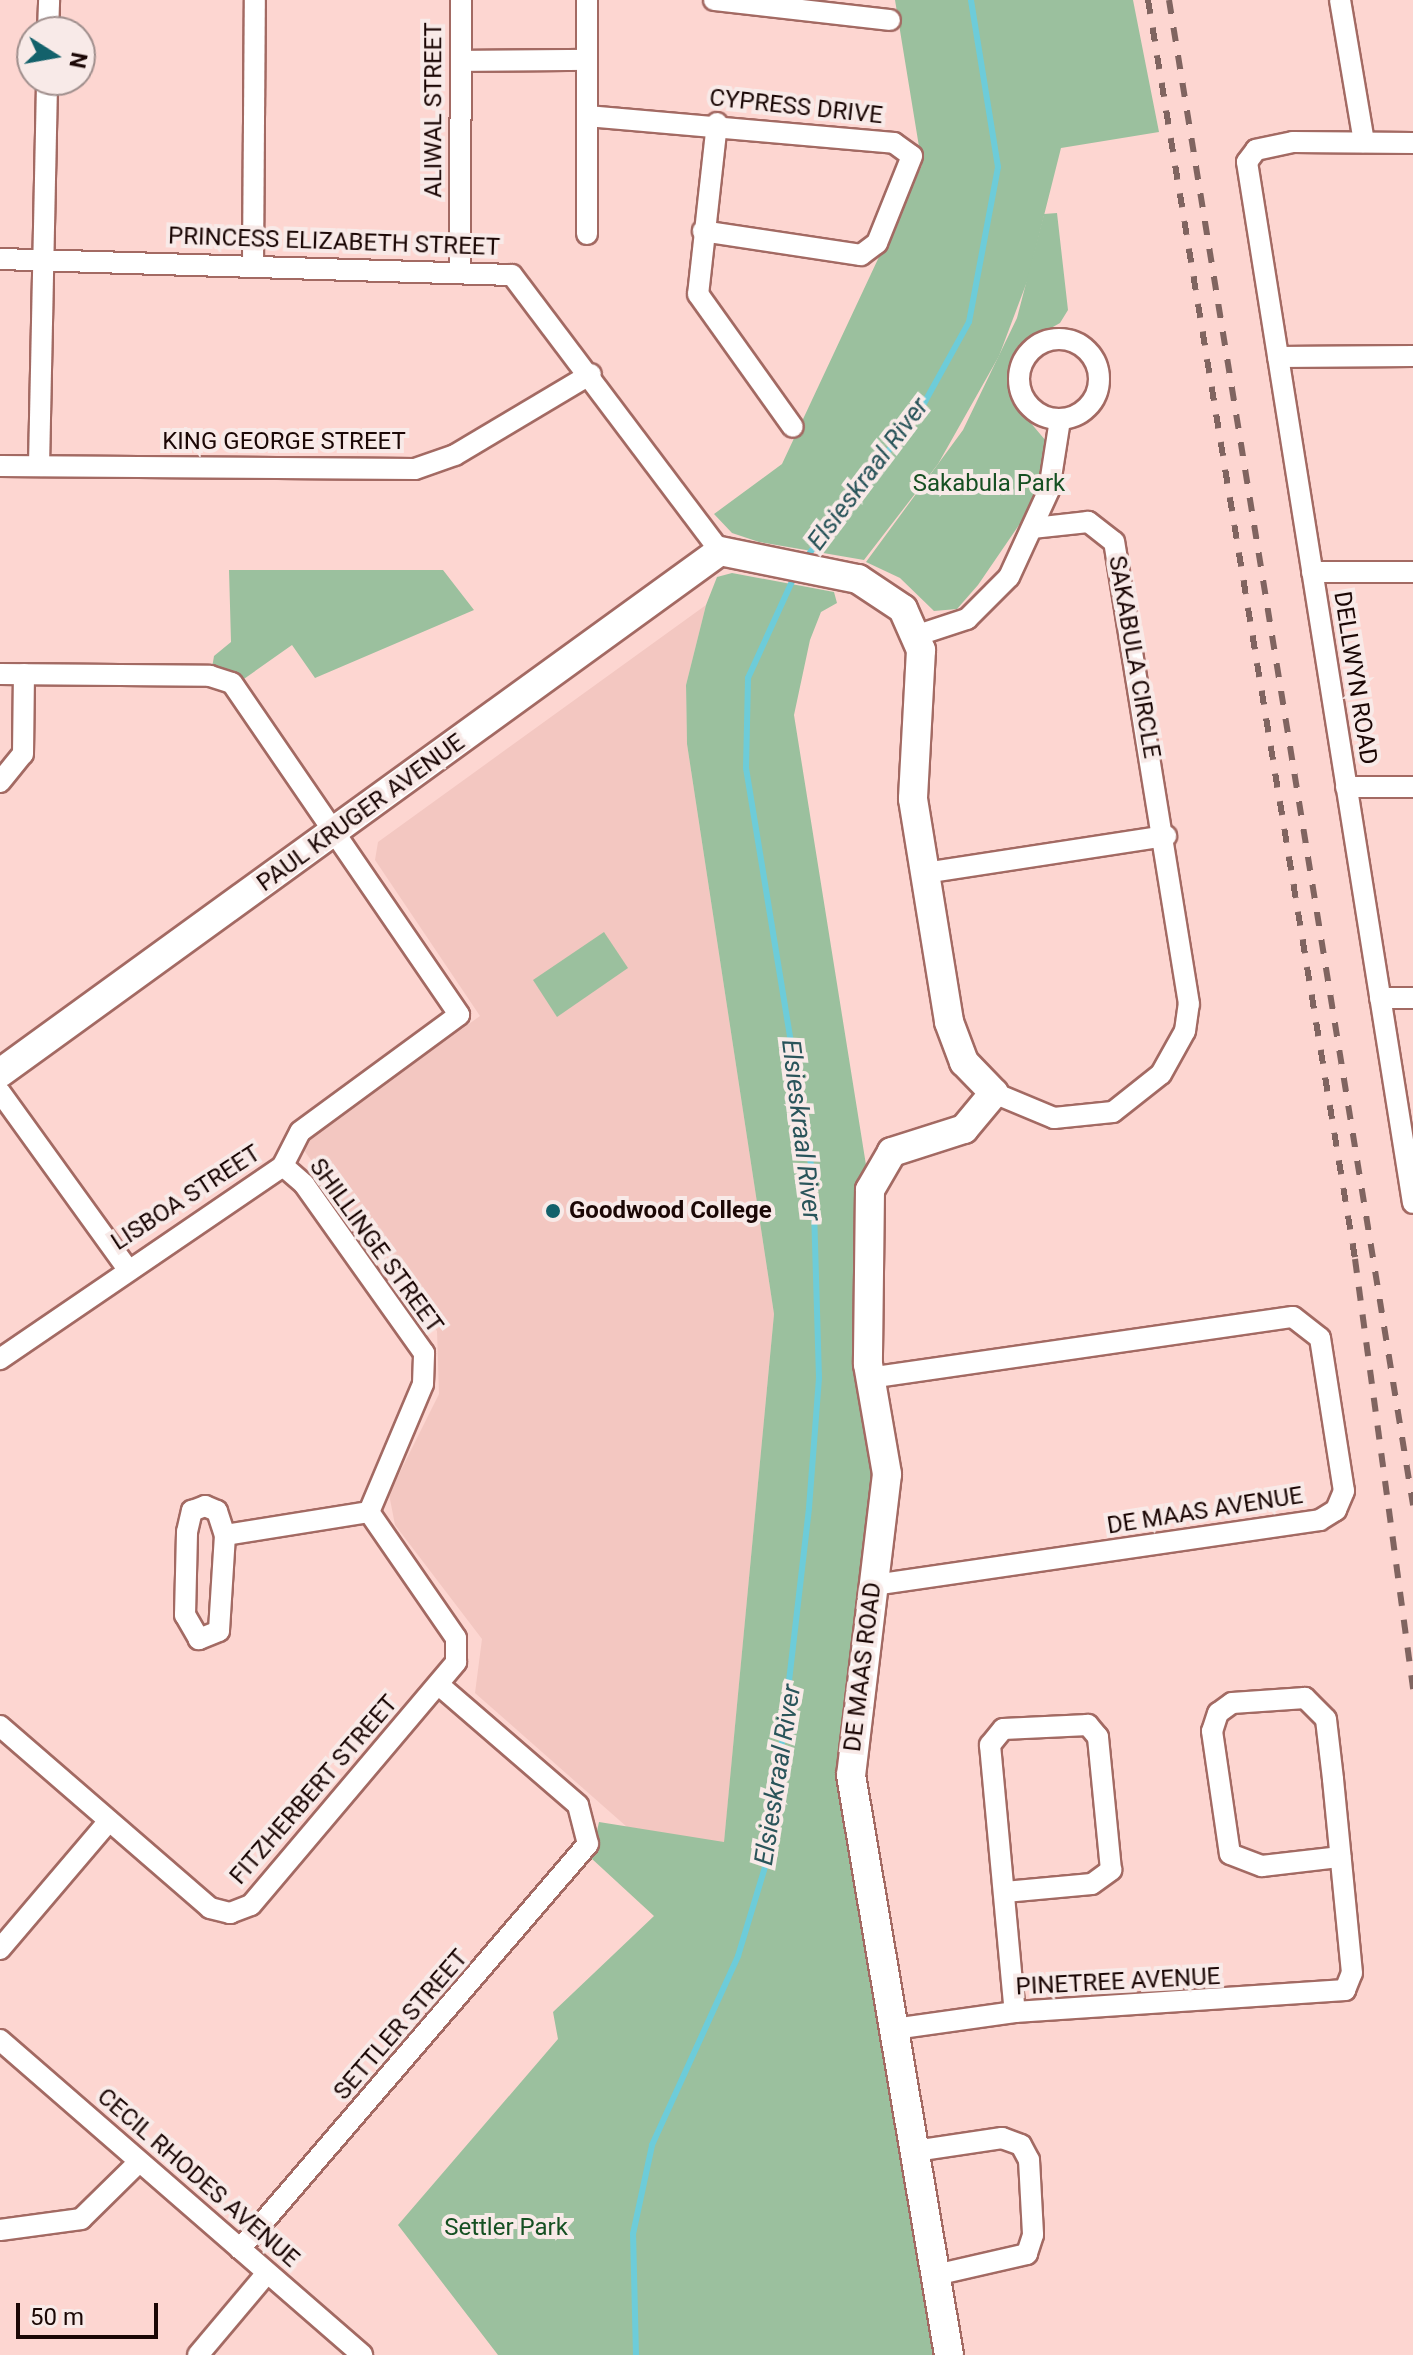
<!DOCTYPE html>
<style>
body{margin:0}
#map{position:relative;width:1413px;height:2355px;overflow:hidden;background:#fdd6d1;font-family:Roboto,sans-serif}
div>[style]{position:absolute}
.built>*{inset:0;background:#f3c7c1}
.green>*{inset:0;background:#9bc09e}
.stream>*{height:6px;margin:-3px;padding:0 3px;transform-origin:3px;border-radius:3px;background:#6dccd9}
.roads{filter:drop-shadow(2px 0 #a36a63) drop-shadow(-2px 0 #a36a63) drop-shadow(0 2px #a36a63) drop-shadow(0 -2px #a36a63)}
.street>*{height:20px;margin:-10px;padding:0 10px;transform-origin:10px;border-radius:10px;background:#fff}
.street>.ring{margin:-10px;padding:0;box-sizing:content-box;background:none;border:20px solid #fff;border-radius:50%}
.secondary>*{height:28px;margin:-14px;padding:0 14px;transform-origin:14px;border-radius:14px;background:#fff}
.rail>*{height:6px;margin-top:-3px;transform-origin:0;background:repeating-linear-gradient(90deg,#806460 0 14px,transparent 0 28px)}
.dots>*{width:22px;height:22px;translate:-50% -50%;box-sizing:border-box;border:4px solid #f8eae8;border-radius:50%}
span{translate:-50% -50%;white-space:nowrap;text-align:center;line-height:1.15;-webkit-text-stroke:8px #f8eae8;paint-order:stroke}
.street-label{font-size:24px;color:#1b0705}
.park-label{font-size:24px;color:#155022}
.poi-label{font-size:24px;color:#1b0705;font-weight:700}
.left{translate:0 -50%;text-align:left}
.water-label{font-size:26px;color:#29545a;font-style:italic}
.north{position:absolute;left:16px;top:16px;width:80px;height:80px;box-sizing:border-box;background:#f8eae8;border:2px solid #a08f8d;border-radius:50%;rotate:101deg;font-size:22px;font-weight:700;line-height:32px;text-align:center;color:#1b0705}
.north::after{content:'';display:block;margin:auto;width:28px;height:36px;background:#13616b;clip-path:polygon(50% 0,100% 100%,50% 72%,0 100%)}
.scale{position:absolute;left:16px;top:2303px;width:142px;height:36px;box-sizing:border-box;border:4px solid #1b0705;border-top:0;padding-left:10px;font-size:24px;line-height:28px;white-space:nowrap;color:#1b0705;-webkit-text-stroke:6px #f8eae8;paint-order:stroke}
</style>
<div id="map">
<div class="built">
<i style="clip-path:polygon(706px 605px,686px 685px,687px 744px,774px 1314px,724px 1843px,627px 1827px,475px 1693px,482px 1639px,395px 1525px,389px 1494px,439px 1394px,437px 1331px,300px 1145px,480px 1016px,375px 860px,378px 842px)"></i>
</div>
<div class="green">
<i style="clip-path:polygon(895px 0,1133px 0,1159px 132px,1061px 148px,1028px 279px,999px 356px,938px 464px,864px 560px,759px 542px,732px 533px,714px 514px,782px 464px,922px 165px)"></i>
<i style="clip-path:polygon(1057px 213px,1068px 310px,1060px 323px,1017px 347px,1007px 380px,1013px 402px,1046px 441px,1042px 484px,1025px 527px,1019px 525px,978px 585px,957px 609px,934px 611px,900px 578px,866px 562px,963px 430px,1017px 318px,1044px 214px)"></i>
<i style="clip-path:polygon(229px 570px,443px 570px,474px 610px,315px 678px,292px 645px,241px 681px,212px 668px,214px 656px,231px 642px)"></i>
<i style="clip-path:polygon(732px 573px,834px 592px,837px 603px,821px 612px,810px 640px,794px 715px,866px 1165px,860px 1184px,878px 1478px,844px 1729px,941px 2355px,498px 2355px,398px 2225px,558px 2039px,553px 2012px,654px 1916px,591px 1858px,599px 1822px,724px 1842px,774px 1314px,687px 744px,686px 685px,706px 605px,717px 577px)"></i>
<i style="clip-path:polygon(604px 932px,628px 968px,557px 1017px,533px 980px)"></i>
</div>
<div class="stream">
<i style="left:805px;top:559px;width:192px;rotate:-52.4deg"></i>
<i style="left:922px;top:407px;width:97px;rotate:-61.1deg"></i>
<i style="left:969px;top:322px;width:158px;rotate:-79.4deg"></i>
<i style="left:998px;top:167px;width:169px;rotate:-99.2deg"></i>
<i style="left:636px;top:2355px;width:121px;rotate:-91.4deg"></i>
<i style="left:633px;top:2234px;width:91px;rotate:-77.9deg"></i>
<i style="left:652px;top:2145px;width:208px;rotate:-65.5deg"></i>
<i style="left:738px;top:1956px;width:107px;rotate:-73.1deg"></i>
<i style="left:769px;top:1854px;width:348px;rotate:-83.4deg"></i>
<i style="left:809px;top:1508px;width:130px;rotate:-85.6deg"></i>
<i style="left:819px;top:1378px;width:201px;rotate:-91.7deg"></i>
<i style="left:813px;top:1177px;width:414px;rotate:-99.3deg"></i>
<i style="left:746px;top:768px;width:90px;rotate:-88.7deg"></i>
<i style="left:748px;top:678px;width:113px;rotate:-65.5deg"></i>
</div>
<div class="roads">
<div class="street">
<i style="left:587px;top:0;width:234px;rotate:90deg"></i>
<i style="left:714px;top:0;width:177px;rotate:6.5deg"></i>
<i style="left:1340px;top:0;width:144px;rotate:80.4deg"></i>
<i style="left:48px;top:32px;width:32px;rotate:-88deg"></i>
<i style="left:461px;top:61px;width:126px;rotate:-0.5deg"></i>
<i style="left:587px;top:116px;width:308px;rotate:5deg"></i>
<i style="left:894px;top:143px;width:22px;rotate:36deg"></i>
<i style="left:912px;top:156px;width:94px;rotate:111.9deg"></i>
<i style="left:877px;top:243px;width:20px;rotate:143deg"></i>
<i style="left:861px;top:255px;width:160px;rotate:-171.4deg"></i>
<i style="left:717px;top:123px;width:172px;rotate:96.3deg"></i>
<i style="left:698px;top:294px;width:163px;rotate:54.5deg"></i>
<i style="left:1413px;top:143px;width:120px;rotate:-179.5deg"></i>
<i style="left:1293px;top:142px;width:38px;rotate:168deg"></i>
<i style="left:1256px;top:150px;width:15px;rotate:127deg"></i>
<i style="left:1247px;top:162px;width:1054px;rotate:80.94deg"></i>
<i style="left:0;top:259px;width:512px;rotate:1.79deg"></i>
<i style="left:512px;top:275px;width:346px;rotate:53deg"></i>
<i style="left:253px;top:264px;width:264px;rotate:-89.6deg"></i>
<i style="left:460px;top:268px;width:268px;rotate:-89.8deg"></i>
<i class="ring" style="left:1019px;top:339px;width:60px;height:60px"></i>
<i style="left:1278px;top:357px;width:135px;rotate:-0.4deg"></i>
<i style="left:0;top:466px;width:415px;rotate:0.4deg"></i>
<i style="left:415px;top:469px;width:42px;rotate:-19.3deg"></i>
<i style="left:455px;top:455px;width:158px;rotate:-30.8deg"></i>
<i style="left:39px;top:466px;width:386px;rotate:-88.8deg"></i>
<i style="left:1312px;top:572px;width:101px"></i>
<i style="left:918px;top:635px;width:52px;rotate:-18.1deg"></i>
<i style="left:967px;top:619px;width:59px;rotate:-45deg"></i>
<i style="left:1009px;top:577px;width:96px;rotate:-65.3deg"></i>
<i style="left:1049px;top:490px;width:71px;rotate:-81.1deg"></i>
<i style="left:0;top:674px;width:210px;rotate:0.5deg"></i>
<i style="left:210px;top:676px;width:23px;rotate:18deg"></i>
<i style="left:232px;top:683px;width:402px;rotate:55.6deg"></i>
<i style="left:459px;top:1015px;width:197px;rotate:143.7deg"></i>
<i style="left:300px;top:1132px;width:38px;rotate:117deg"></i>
<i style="left:283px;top:1166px;width:343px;rotate:145.7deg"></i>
<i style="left:0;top:782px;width:36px;rotate:-51deg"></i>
<i style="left:23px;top:754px;width:80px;rotate:-89.3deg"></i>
<i style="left:1346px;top:787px;width:67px"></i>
<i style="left:924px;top:873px;width:245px;rotate:-8.7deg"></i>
<i style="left:1380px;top:998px;width:33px"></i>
<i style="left:0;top:1092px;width:217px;rotate:54.2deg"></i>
<i style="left:994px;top:1093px;width:65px;rotate:22.6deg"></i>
<i style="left:1054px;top:1118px;width:59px;rotate:-5.8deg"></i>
<i style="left:1113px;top:1112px;width:61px;rotate:-38.4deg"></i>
<i style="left:1161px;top:1074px;width:49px;rotate:-60.8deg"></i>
<i style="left:1185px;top:1031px;width:27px;rotate:-82deg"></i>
<i style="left:1189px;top:1004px;width:468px;rotate:-99.2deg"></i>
<i style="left:1114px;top:542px;width:33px;rotate:-142deg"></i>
<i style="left:1088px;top:522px;width:54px;rotate:173.7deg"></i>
<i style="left:869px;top:1378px;width:428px;rotate:-8.2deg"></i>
<i style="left:1293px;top:1317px;width:34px;rotate:38deg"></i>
<i style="left:1320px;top:1338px;width:155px;rotate:81.1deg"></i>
<i style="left:1344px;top:1491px;width:21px;rotate:113deg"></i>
<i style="left:1336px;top:1510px;width:19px;rotate:148deg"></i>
<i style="left:1320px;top:1520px;width:452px;rotate:171.7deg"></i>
<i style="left:205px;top:1506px;width:13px;rotate:23deg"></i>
<i style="left:217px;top:1511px;width:25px;rotate:72deg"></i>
<i style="left:225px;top:1535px;width:96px;rotate:93.6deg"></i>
<i style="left:219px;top:1631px;width:22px;rotate:158deg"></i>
<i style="left:199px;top:1639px;width:28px;rotate:-120deg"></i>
<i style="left:185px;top:1615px;width:83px;rotate:-88.6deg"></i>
<i style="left:187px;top:1532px;width:22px;rotate:-77deg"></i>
<i style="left:192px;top:1511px;width:14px;rotate:-21deg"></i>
<i style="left:225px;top:1535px;width:146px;rotate:-9.1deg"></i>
<i style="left:0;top:1726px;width:278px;rotate:40.9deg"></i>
<i style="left:210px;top:1908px;width:21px;rotate:14deg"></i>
<i style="left:230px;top:1913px;width:22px;rotate:-21deg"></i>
<i style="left:251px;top:1905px;width:318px;rotate:-49.8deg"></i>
<i style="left:456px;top:1662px;width:24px;rotate:-90deg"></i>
<i style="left:456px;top:1638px;width:153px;rotate:-124.6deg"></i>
<i style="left:369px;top:1512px;width:139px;rotate:-67.1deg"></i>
<i style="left:423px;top:1384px;width:31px;rotate:-88deg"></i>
<i style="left:424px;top:1353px;width:207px;rotate:-125.4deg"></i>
<i style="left:304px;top:1184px;width:28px;rotate:-139deg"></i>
<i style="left:1005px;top:1892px;width:87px;rotate:-5.3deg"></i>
<i style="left:1092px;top:1884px;width:24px;rotate:-36deg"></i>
<i style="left:1111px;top:1870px;width:134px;rotate:-95.6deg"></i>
<i style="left:1098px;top:1737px;width:16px;rotate:-130deg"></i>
<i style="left:1088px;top:1725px;width:85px;rotate:177.3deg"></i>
<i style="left:1003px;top:1729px;width:21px;rotate:129deg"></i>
<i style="left:990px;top:1745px;width:268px;rotate:84.7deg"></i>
<i style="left:0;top:1949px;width:168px;rotate:-49.6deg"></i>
<i style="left:894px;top:2029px;width:122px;rotate:-8deg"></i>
<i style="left:1015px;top:2012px;width:331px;rotate:-3.8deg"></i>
<i style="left:1345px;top:1990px;width:18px;rotate:-68deg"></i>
<i style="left:1352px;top:1973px;width:195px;rotate:-95.6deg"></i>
<i style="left:1333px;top:1779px;width:60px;rotate:-96.7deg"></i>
<i style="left:1326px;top:1719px;width:30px;rotate:-135deg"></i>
<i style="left:1305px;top:1698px;width:73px;rotate:176.1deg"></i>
<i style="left:1232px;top:1703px;width:17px;rotate:144deg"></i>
<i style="left:1218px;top:1713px;width:19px;rotate:108deg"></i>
<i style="left:1212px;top:1731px;width:124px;rotate:81.7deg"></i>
<i style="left:1230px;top:1854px;width:34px;rotate:21deg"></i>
<i style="left:1262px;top:1866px;width:79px;rotate:-6.6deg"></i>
<i style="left:0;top:2040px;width:480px;rotate:41deg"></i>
<i style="left:915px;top:2151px;width:88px;rotate:-8.5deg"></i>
<i style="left:1002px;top:2138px;width:20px;rotate:20deg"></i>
<i style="left:1021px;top:2145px;width:17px;rotate:62deg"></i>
<i style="left:1029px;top:2160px;width:75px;rotate:86.9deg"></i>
<i style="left:1033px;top:2235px;width:20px;rotate:108deg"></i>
<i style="left:1027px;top:2254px;width:94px;rotate:167.1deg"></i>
<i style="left:0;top:2230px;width:82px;rotate:-7.7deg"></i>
<i style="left:81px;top:2219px;width:80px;rotate:-44.5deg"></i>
<i style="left:240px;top:2249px;width:534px;rotate:-49.33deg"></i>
<i style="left:588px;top:1844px;width:40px;rotate:-104.4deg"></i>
<i style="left:578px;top:1805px;width:184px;rotate:-139.2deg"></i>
<i style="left:198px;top:2355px;width:107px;rotate:-49.9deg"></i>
</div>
<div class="secondary">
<i style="left:0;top:1073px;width:889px;rotate:-35.94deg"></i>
<i style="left:720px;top:551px;width:141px;rotate:11.5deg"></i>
<i style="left:858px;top:579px;width:54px;rotate:33.7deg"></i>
<i style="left:903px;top:609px;width:45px;rotate:66.3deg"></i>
<i style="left:921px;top:650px;width:149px;rotate:93.1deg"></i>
<i style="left:913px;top:799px;width:226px;rotate:80.8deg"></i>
<i style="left:949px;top:1022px;width:43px;rotate:69.4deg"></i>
<i style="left:964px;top:1062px;width:43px;rotate:45.9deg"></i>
<i style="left:994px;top:1093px;width:47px;rotate:129.8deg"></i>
<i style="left:964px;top:1129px;width:76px;rotate:162.3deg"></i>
<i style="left:892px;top:1152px;width:44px;rotate:120.1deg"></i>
<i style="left:870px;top:1190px;width:174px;rotate:90.7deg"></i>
<i style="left:868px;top:1364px;width:112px;rotate:80.2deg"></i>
<i style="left:887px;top:1474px;width:303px;rotate:96.8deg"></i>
<i style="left:851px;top:1775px;width:588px;rotate:80.41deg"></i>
</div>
</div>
<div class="rail">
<i style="left:1148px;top:0;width:1276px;rotate:80.66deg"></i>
<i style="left:1355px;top:1259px;width:434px;rotate:82.3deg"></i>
<i style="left:1169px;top:0;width:1525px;rotate:80.79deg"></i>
</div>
<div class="dots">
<i style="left:553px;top:1211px;background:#13616b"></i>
</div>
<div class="street-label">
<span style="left:796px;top:107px;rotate:6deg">CYPRESS DRIVE</span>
<span style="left:434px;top:110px;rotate:-90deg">ALIWAL STREET</span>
<span style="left:334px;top:242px;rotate:2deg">PRINCESS ELIZABETH STREET</span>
<span style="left:284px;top:442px">KING GEORGE STREET</span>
<span style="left:1134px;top:657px;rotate:80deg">SAKABULA CIRCLE</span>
<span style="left:1355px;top:678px;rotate:81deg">DELLWYN ROAD</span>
<span style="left:361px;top:813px;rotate:-36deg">PAUL KRUGER AVENUE</span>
<span style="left:186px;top:1198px;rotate:-33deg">LISBOA STREET</span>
<span style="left:376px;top:1246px;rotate:54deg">SHILLINGE STREET</span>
<span style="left:1205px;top:1511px;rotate:-9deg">DE MAAS AVENUE</span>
<span style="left:863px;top:1667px;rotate:-83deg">DE MAAS ROAD</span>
<span style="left:314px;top:1790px;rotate:-49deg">FITZHERBERT STREET</span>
<span style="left:1118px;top:1982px;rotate:-3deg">PINETREE AVENUE</span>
<span style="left:401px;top:2025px;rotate:-49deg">SETTLER STREET</span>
<span style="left:198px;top:2178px;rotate:41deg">CECIL RHODES AVENUE</span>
</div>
<div class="park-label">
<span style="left:989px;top:484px">Sakabula Park</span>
<span style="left:506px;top:2228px">Settler Park</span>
</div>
<div class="poi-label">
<span class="left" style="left:569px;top:1211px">Goodwood College</span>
</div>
<div class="water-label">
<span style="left:868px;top:474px;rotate:-53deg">Elsieskraal River</span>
<span style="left:801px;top:1130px;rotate:83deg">Elsieskraal River</span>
<span style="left:778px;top:1775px;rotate:-81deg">Elsieskraal River</span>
</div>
<div class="north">N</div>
<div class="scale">50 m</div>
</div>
